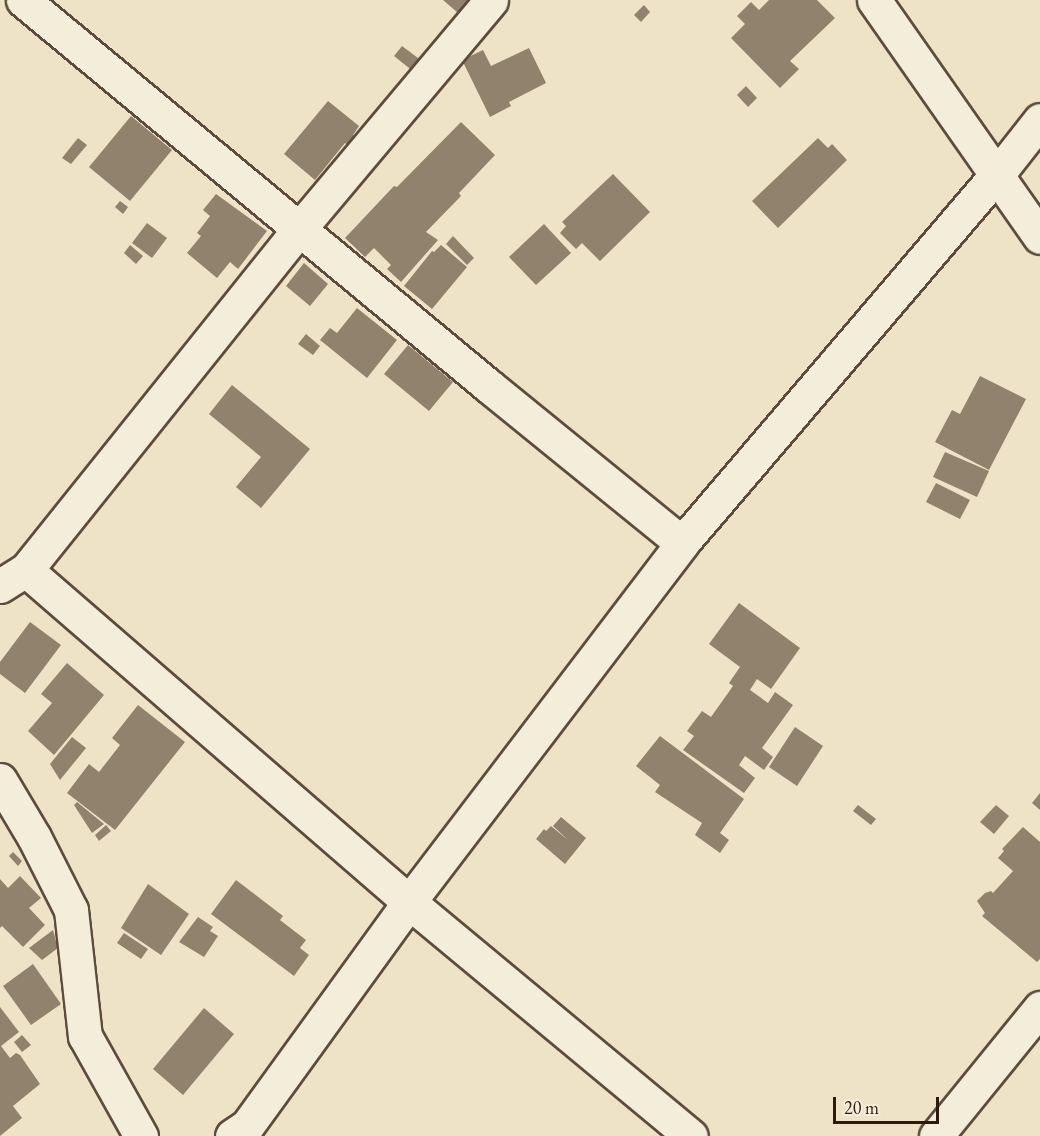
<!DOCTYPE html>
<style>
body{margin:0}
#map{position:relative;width:1040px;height:1136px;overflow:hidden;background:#eee3c6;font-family:"EB Garamond",serif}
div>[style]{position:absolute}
.building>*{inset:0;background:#91826e}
.roads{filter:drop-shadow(2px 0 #5d4c3d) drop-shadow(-2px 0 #5d4c3d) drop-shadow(0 2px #5d4c3d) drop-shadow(0 -2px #5d4c3d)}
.street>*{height:33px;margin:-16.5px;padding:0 16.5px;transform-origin:16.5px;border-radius:16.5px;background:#f4edda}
.secondary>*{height:33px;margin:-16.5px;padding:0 16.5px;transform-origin:16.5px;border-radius:16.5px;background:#f4edda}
span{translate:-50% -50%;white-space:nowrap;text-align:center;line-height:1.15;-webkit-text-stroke:5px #f4edda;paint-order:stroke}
.scale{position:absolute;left:833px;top:1097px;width:106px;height:27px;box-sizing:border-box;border:3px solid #2d190f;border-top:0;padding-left:8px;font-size:18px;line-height:21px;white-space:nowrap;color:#2d190f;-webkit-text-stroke:4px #f4edda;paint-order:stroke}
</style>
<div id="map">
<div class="building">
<i style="clip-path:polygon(443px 0,469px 0,458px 13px)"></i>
<i style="clip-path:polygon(769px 0,817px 0,835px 18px,790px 61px,799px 69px,780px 88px,731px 38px,745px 24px,737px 16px,751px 2px,759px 10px)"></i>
<i style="clip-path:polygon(644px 5px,650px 12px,641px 22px,634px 15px)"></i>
<i style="clip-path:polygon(402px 46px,422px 61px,414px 72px,394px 56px)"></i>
<i style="clip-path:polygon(529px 48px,546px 83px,509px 102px,511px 106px,490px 117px,462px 60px,483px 50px,491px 66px)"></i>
<i style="clip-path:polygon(746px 86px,757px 98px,748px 107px,737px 95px)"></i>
<i style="clip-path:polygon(328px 101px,359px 126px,353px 135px,356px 138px,350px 147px,345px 143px,315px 180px,284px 154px)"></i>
<i style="clip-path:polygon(131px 116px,172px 150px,130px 201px,89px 167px)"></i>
<i style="clip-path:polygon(461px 122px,495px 155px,459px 193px,461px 196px,426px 232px,438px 240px,401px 282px,387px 269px,391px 265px,374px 248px,365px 257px,345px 238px,394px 186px,397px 187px)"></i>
<i style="clip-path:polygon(78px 138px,87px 145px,71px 164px,62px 158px)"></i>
<i style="clip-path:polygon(818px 138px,828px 148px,832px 144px,847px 160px,778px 228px,752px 201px)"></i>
<i style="clip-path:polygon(613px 174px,650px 212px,600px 261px,582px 243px,576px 249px,560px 233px,566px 226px,562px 222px)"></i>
<i style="clip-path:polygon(216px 194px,267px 231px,238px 269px,230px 262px,217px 278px,187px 253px,201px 236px,197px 233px,210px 216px,203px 210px)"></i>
<i style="clip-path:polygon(120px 201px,128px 207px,123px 214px,115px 207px)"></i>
<i style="clip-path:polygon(147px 223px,167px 238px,152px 258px,132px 243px)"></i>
<i style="clip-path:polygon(544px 224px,571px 253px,536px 285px,509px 257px)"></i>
<i style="clip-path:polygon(453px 236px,474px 258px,467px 265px,446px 244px)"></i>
<i style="clip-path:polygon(130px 245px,143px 256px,136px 264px,124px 253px)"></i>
<i style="clip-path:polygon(441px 245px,467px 267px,432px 309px,404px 286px,432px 251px,434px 252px)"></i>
<i style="clip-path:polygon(304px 263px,328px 284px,310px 306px,286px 286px)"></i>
<i style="clip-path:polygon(357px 308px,397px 340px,367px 378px,320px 340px,330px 328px,337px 333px)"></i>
<i style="clip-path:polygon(306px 334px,320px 346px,313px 355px,298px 344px)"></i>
<i style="clip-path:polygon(408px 345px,453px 382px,429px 411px,384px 374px)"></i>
<i style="clip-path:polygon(980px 376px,1026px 399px,989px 470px,935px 442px,952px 410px,960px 414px)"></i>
<i style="clip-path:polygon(232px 385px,310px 449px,261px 508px,236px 487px,261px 457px,209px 414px)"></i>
<i style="clip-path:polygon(945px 452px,989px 471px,977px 497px,933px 477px)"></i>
<i style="clip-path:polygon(936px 483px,970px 500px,960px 519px,926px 502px)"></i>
<i style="clip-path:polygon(739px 603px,800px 648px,771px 689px,757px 679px,750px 690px,768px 703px,775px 692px,793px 705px,762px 748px,773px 757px,764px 770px,745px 756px,739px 765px,755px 778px,744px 793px,683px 750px,694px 736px,687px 731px,702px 711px,711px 717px,733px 686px,729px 683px,740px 667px,709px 644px)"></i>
<i style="clip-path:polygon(30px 622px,61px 645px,25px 693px,0 674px,0 662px)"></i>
<i style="clip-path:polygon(67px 663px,104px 695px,54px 755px,28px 731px,52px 703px,41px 694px)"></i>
<i style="clip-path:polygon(138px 705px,185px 742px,115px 830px,67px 793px,89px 764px,99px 772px,120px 745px,112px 738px)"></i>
<i style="clip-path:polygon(795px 727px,823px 746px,797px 786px,769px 767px)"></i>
<i style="clip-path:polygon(660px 736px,744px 799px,720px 833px,729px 840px,720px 853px,695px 835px,702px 823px,655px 792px,660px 785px,636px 766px)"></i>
<i style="clip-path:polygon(72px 737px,86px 748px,60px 780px,50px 764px)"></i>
<i style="clip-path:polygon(1040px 793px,1040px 810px,1032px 803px)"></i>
<i style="clip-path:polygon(77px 802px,104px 824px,92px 833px,74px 805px)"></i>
<i style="clip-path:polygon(858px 805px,876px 819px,871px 825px,853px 811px)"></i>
<i style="clip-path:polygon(996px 805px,1009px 816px,994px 834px,980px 822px)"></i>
<i style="clip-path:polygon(561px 817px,586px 838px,565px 864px,536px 839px,544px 829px,546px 831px,551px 826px,568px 840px,553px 826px)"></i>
<i style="clip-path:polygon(106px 825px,111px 831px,99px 841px,95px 835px)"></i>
<i style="clip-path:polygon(1023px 827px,1040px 842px,1040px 959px,1037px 962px,982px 916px,985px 913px,977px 901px,985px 893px,991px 891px,993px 893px,1013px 871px,998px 858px,1004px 851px,1002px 849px)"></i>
<i style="clip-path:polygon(13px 852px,22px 861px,18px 866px,9px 856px)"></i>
<i style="clip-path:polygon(20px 876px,41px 898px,29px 908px,45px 925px,23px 947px,2px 926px,0 928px,0 879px,8px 888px)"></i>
<i style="clip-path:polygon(236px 880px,283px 916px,280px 920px,306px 940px,300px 948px,309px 955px,294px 976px,211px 914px)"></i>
<i style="clip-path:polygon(148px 884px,189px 914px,161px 955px,121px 928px)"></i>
<i style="clip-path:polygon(198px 917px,213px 927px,210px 931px,218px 936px,204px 957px,179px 942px)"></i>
<i style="clip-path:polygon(53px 930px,58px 948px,42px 960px,29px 948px)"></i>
<i style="clip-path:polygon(124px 933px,148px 949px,141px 959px,117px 943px)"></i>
<i style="clip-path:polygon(33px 964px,61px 1004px,31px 1025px,3px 986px)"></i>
<i style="clip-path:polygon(0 1007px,19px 1032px,1px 1046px,10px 1058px,16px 1053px,20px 1055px,40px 1084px,13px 1106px,22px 1118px,0 1136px)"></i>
<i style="clip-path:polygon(204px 1008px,234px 1034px,183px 1095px,153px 1069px)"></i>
<i style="clip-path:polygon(22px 1035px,31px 1045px,22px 1052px,14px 1042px)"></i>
</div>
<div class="roads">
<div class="street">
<i style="left:23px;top:0;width:607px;rotate:39.65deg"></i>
<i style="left:490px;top:387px;width:247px;rotate:39.1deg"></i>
<i style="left:874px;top:0;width:289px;rotate:55deg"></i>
<i style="left:26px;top:570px;width:507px;rotate:40.92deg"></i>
<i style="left:409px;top:902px;width:366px;rotate:39.7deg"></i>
<i style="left:0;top:586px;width:31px;rotate:-32deg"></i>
<i style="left:26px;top:570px;width:438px;rotate:-51.3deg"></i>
<i style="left:300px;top:228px;width:297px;rotate:-50deg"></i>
<i style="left:232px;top:1136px;width:18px;rotate:-34deg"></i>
<i style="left:247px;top:1126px;width:276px;rotate:-54.1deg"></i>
<i style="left:409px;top:902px;width:451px;rotate:-52.7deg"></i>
<i style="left:682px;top:543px;width:483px;rotate:-49.5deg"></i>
<i style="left:996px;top:176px;width:71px;rotate:-51.8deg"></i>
<i style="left:936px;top:1136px;width:165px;rotate:-50.9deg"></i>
</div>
<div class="secondary">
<i style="left:0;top:780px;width:66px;rotate:59.2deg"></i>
<i style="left:34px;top:837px;width:82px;rotate:63.1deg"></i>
<i style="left:71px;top:910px;width:127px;rotate:83.7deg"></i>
<i style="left:85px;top:1036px;width:115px;rotate:60.8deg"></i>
</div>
</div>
<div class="scale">20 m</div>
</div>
